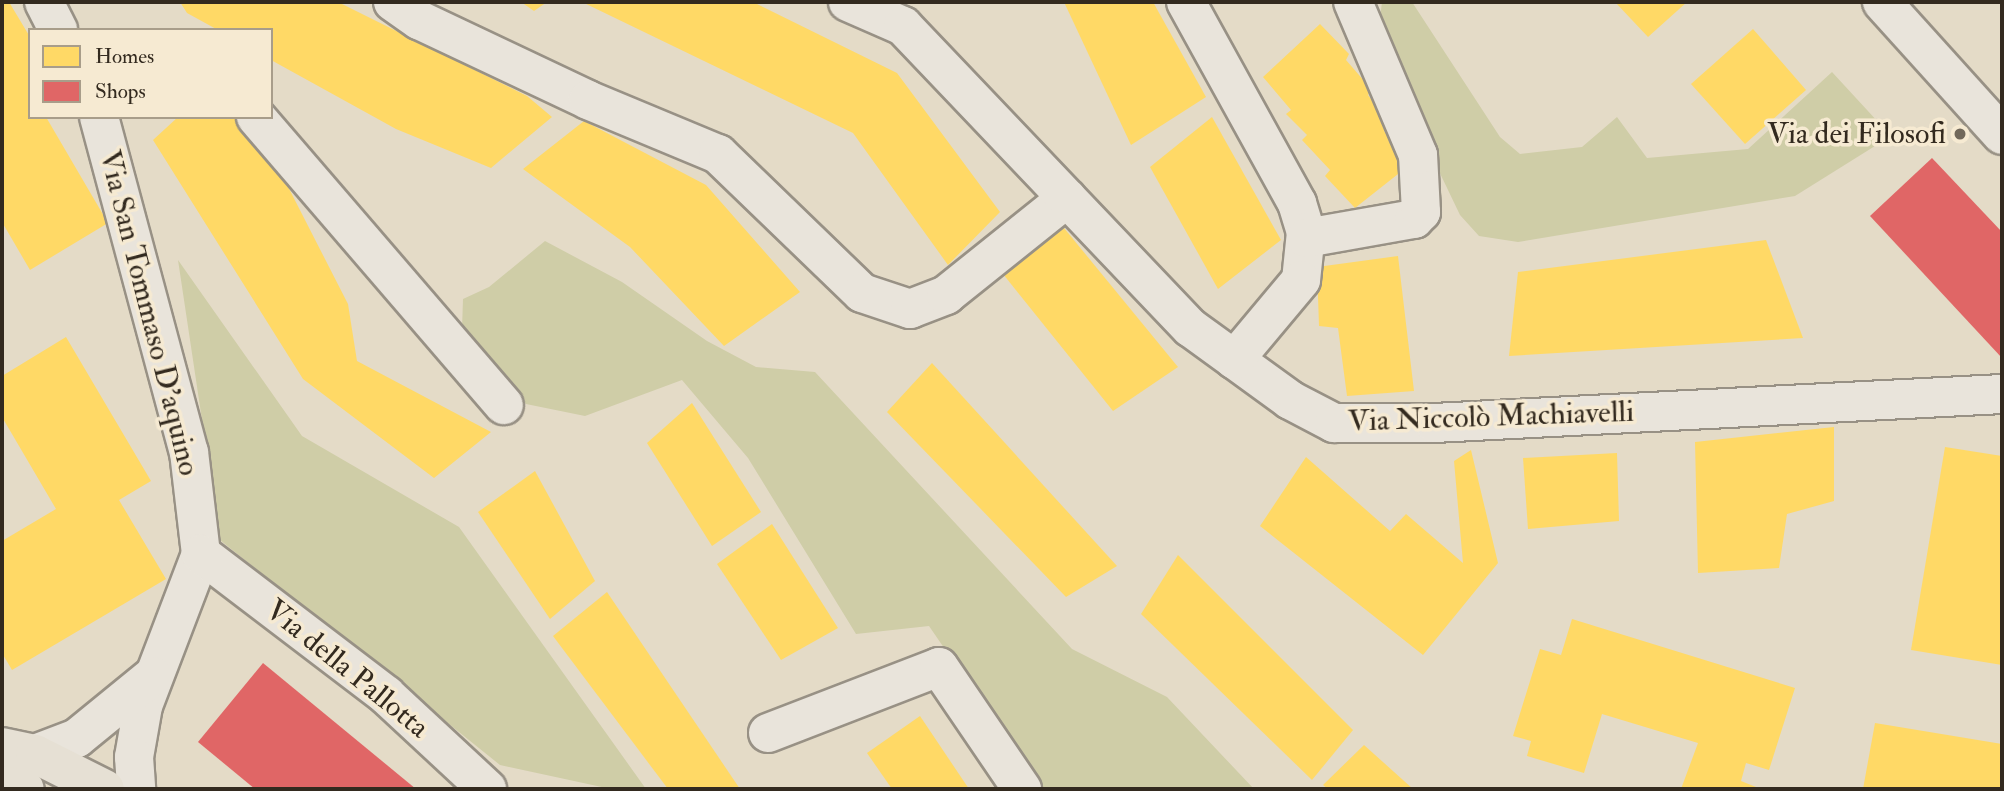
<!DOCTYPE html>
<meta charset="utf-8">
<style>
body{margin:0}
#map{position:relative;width:2004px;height:791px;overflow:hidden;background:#e4dbc7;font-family:"IM FELL Double Pica",serif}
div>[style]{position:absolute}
.green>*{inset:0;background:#cfcda7}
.homes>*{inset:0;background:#ffd966}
.shops>*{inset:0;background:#e06666}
.roads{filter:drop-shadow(2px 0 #989185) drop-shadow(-2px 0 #989185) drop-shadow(0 2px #989185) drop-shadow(0 -2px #989185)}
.minor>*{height:38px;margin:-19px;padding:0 19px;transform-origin:19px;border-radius:19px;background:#e9e4db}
.major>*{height:38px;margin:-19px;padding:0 19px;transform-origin:19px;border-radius:19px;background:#e6e0d4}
.dots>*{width:19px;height:19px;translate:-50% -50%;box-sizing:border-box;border:4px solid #f6ead2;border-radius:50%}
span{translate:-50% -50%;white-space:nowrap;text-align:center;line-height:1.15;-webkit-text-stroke:7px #f6ead2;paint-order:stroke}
.poi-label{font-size:30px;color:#332a1f}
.right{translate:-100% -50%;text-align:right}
.street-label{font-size:30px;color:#332a1f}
.frame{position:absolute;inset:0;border:4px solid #332a1f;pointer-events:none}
.legend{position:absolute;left:28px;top:28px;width:245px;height:91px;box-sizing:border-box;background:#f6ead2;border:2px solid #a89d8a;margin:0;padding:9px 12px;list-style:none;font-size:21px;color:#332a1f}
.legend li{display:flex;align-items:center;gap:14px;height:35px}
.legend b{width:35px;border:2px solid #a89d8a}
</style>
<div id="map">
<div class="green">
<i style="clip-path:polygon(1382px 2px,1412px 2px,1500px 137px,1520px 154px,1582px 147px,1617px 117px,1647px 158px,1748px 149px,1832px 72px,1891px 136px,1795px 196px,1518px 242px,1479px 236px,1460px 215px,1377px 42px)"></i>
<i style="clip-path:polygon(545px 241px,622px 282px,707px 341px,756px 367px,815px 372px,1072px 649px,1167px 697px,1254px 789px,1041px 789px,929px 626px,856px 634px,748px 458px,682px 380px,585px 416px,526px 404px,462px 329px,463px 299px,489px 287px)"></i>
<i style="clip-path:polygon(178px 260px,302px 436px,459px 527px,646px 789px,611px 789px,500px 765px,220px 540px)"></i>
</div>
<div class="homes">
<i style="clip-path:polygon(2px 2px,9px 2px,30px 37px,30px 117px,46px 117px,108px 223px,30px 270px,2px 222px)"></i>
<i style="clip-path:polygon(180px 2px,338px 2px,527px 96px,552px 117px,491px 168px,396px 129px,271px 60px,271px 30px,218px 30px,187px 13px)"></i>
<i style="clip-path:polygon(521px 2px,547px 2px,534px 11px)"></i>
<i style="clip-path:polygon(582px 2px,753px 2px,897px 73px,1000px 212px,948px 265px,853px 133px)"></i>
<i style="clip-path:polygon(1064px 2px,1153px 2px,1206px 97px,1131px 145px)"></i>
<i style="clip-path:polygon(1615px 2px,1687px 2px,1648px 37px)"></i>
<i style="clip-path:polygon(1320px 24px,1349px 54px,1346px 60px,1372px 90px,1368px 95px,1389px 124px,1384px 131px,1412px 163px,1355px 208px,1325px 176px,1330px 170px,1302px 140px,1307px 135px,1286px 114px,1291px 110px,1263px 77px)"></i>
<i style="clip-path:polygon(1753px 29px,1806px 90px,1745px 144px,1691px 84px)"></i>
<i style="clip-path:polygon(178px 117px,233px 117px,281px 173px,348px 304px,357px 361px,491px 432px,434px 478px,303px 379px,153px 140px)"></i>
<i style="clip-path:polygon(1212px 117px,1281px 240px,1218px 289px,1150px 167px)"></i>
<i style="clip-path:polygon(584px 121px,706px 185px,800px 292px,724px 346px,630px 247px,523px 169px)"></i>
<i style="clip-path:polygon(1064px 228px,1178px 367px,1113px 411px,1003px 274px)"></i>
<i style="clip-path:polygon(1766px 240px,1803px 338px,1509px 356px,1518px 272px)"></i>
<i style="clip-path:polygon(1398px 256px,1414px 391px,1347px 396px,1338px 328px,1319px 326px,1317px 267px)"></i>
<i style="clip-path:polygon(66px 337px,151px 481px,119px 500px,166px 579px,12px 670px,2px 653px,2px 541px,56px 509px,2px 417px,2px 376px)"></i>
<i style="clip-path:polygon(932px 363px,1117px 566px,1066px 597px,887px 412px)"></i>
<i style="clip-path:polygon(692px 403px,761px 512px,712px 546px,647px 443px)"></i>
<i style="clip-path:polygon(1834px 427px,1834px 501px,1787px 514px,1779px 568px,1698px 573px,1695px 442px)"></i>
<i style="clip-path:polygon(1945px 447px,2002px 456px,2002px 665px,1911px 650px)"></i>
<i style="clip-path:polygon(1471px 450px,1498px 563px,1423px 655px,1260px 526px,1306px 457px,1390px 531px,1406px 514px,1463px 563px,1454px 461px)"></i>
<i style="clip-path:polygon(1617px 453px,1619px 521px,1528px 529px,1523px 458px)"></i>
<i style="clip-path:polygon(535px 471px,595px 581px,550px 619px,478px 512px)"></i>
<i style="clip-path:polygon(772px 524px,838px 628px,781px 660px,717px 564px)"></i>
<i style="clip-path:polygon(1178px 555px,1353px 730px,1312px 780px,1141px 614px)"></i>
<i style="clip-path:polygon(607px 592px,740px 789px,668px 789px,553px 636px)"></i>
<i style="clip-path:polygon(1572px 619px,1795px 688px,1769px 770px,1746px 763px,1741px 781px,1761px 789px,1681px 789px,1698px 743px,1602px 714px,1584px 773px,1527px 756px,1531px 741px,1513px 736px,1540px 649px,1561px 655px)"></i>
<i style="clip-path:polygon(920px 716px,969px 789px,892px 789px,867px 753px)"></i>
<i style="clip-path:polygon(1875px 723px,2002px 744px,2002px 789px,1863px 789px)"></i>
<i style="clip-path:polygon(1364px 745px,1413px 789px,1328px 789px,1323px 785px)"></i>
</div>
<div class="shops">
<i style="clip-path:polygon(1932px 158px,2002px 232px,2002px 358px,1870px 216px)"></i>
<i style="clip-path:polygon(263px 663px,416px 789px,255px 789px,198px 742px)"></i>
</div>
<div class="roads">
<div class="minor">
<i style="left:44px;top:2px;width:31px;rotate:63deg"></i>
<i style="left:393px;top:2px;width:32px;rotate:35deg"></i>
<i style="left:419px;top:20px;width:187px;rotate:25.3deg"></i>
<i style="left:588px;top:100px;width:141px;rotate:22.6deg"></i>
<i style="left:718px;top:154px;width:200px;rotate:44deg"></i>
<i style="left:862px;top:293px;width:51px;rotate:18.4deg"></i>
<i style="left:910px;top:309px;width:39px;rotate:-21deg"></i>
<i style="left:946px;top:295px;width:155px;rotate:-38.7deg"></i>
<i style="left:848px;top:2px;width:60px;rotate:23.6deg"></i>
<i style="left:903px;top:26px;width:417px;rotate:46.4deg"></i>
<i style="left:1191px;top:328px;width:122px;rotate:36deg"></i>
<i style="left:1290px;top:400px;width:50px;rotate:27.6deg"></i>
<i style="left:1334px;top:423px;width:100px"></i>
<i style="left:1434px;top:423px;width:569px;rotate:-2.92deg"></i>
<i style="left:1186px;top:2px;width:230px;rotate:61.1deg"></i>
<i style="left:1297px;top:203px;width:30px;rotate:73deg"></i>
<i style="left:1306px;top:232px;width:48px;rotate:95.9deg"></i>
<i style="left:1301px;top:280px;width:104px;rotate:129.9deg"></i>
<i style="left:1882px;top:2px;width:179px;rotate:47.9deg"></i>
<i style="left:99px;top:117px;width:347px;rotate:75deg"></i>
<i style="left:189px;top:452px;width:103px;rotate:83.3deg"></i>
<i style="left:201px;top:554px;width:163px;rotate:110.9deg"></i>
<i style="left:143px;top:706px;width:52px;rotate:100deg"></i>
<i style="left:134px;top:757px;width:32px;rotate:86deg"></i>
<i style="left:256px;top:117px;width:380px;rotate:49.3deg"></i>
<i style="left:1306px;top:238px;width:110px;rotate:-10deg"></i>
<i style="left:1414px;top:219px;width:10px;rotate:-45deg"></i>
<i style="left:1421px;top:212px;width:57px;rotate:-93deg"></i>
<i style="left:1418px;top:155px;width:166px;rotate:-113deg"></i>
<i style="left:201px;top:554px;width:233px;rotate:37.3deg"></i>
<i style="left:386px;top:695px;width:138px;rotate:42.9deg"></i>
<i style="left:768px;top:733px;width:183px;rotate:-21.1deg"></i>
<i style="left:939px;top:667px;width:148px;rotate:55.8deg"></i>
<i style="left:35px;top:754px;width:45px;rotate:-20.9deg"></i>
<i style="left:77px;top:738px;width:98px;rotate:-39.2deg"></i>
</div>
<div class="major">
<i style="left:2px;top:747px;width:34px;rotate:12deg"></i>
<i style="left:35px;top:754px;width:78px;rotate:26.6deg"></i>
<i style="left:2px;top:785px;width:23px;rotate:10deg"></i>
</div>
</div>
<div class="dots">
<i style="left:1960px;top:134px;background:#71685a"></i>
</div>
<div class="poi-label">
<span class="right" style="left:1946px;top:134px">Via dei Filosofi</span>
</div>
<div class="street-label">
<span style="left:149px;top:313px;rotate:76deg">Via San Tommaso D'aquino</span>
<span style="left:1491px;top:417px;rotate:-2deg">Via Niccolò Machiavelli</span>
<span style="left:347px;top:669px;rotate:39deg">Via della Pallotta</span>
</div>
<div class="frame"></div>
<ul class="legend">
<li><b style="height:19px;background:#ffd966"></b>Homes</li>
<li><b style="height:19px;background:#e06666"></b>Shops</li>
</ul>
</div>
